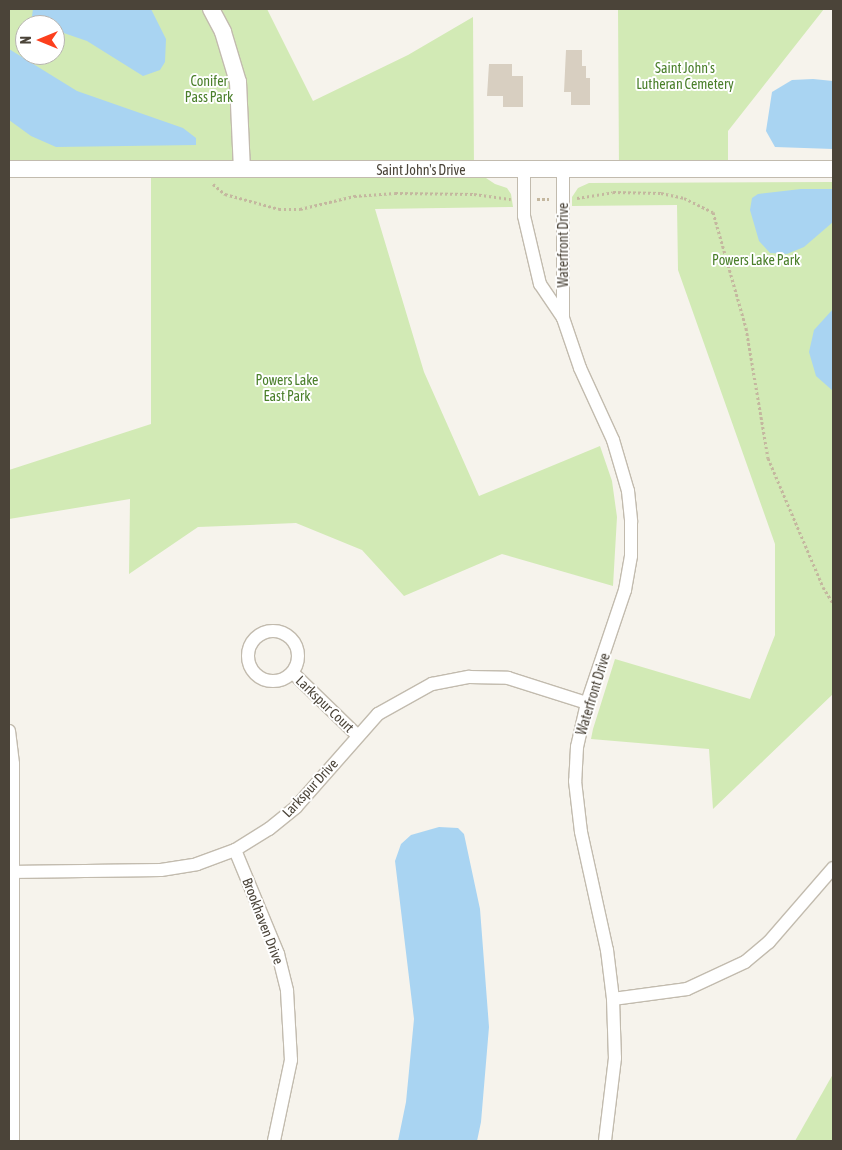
<!DOCTYPE html>
<style>
body{margin:0}
#map{position:relative;width:842px;height:1150px;overflow:hidden;background:#f6f3ec;font-family:"Asap Condensed",sans-serif}
div>[style]{position:absolute}
.green>*{inset:0;background:#d2eab5}
.water>*{inset:0;background:#a9d4f2}
.building>*{inset:0;background:#d8cfc1}
.path>*{height:3px;margin-top:-1.5px;transform-origin:0;background:repeating-linear-gradient(90deg,#c4b79f 0 2.5px,transparent 0 5px)}
.roads{filter:drop-shadow(1px 0 #c2bbae) drop-shadow(-1px 0 #c2bbae) drop-shadow(0 1px #c2bbae) drop-shadow(0 -1px #c2bbae)}
.minor>*{height:12px;margin:-6px;padding:0 6px;transform-origin:6px;border-radius:6px;background:#fff}
.minor>.ring{margin:-6px;padding:0;box-sizing:content-box;background:none;border:12px solid #fff;border-radius:50%}
.tertiary>*{height:16px;margin:-8px;padding:0 8px;transform-origin:8px;border-radius:8px;background:#fff}
span{translate:-50% -50%;white-space:nowrap;text-align:center;line-height:1.15;-webkit-text-stroke:4px #fff;paint-order:stroke}
.park-label{font-size:14px;color:#4a7f2a}
.street-label{font-size:14px;color:#4b4439}
.frame{position:absolute;inset:0;border:10px solid #4b4439;pointer-events:none}
.north{position:absolute;left:15px;top:15px;width:50px;height:50px;box-sizing:border-box;background:#fff;border:1px solid #b7b4b0;border-radius:50%;rotate:270deg;font-size:14px;font-weight:700;line-height:20px;text-align:center;color:#4b4439}
.north::after{content:'';display:block;margin:auto;width:18px;height:22px;background:#fc3f1d;clip-path:polygon(50% 0,100% 100%,50% 72%,0 100%)}
</style>
<div id="map">
<div class="green">
<i style="clip-path:polygon(evenodd,9px 9px,267px 9px,313px 101px,408px 55px,473px 17px,474px 170px,495px 184px,507px 188px,511px 194px,513px 207px,375px 209px,424px 372px,479px 496px,600px 446px,612px 481px,617px 517px,613px 586px,502px 554px,404px 596px,362px 550px,296px 523px,198px 527px,129px 574px,130px 499px,9px 519px,9px 470px,151px 424px,151px 169px,9px 169px,9px 9px,25px 25px,55px 25px,55px 55px,25px 55px,25px 25px)"></i>
<i style="clip-path:polygon(618px 9px,824px 9px,728px 131px,728px 170px,619px 171px)"></i>
<i style="clip-path:polygon(833px 182px,833px 694px,713px 809px,709px 749px,591px 739px,593px 729px,615px 659px,750px 699px,775px 635px,775px 544px,678px 270px,677px 205px,572px 206px,572px 197px,578px 188px,589px 183px)"></i>
<i style="clip-path:polygon(833px 1074px,833px 1141px,795px 1141px)"></i>
</div>
<div class="water">
<i style="clip-path:polygon(33px 9px,151px 9px,166px 39px,165px 62px,160px 70px,143px 76px,87px 41px,55px 30px,55px 25px,39px 25px,32px 16px)"></i>
<i style="clip-path:polygon(9px 49px,77px 91px,183px 128px,196px 138px,196px 145px,56px 147px,31px 136px,9px 120px)"></i>
<i style="clip-path:polygon(813px 79px,833px 81px,833px 149px,775px 147px,766px 131px,772px 92px,792px 80px)"></i>
<i style="clip-path:polygon(801px 189px,833px 189px,833px 222px,804px 247px,787px 254px,770px 253px,759px 241px,750px 210px,752px 198px,758px 194px)"></i>
<i style="clip-path:polygon(833px 309px,833px 391px,816px 376px,809px 352px,814px 330px)"></i>
<i style="clip-path:polygon(439px 827px,458px 828px,464px 834px,480px 909px,489px 1027px,481px 1122px,477px 1141px,398px 1141px,406px 1102px,414px 1019px,395px 861px,401px 844px,411px 835px)"></i>
</div>
<div class="building">
<i style="clip-path:polygon(566px 50px,582px 50px,582px 66px,586px 66px,586px 78px,590px 78px,590px 105px,571px 105px,571px 92px,564px 92px)"></i>
<i style="clip-path:polygon(489px 64px,512px 64px,512px 76px,523px 76px,523px 107px,503px 107px,503px 96px,487px 96px)"></i>
</div>
<div class="path">
<i style="left:213px;top:184px;width:16px;rotate:40deg"></i>
<i style="left:225px;top:194px;width:56px;rotate:15.5deg"></i>
<i style="left:279px;top:209px;width:21px"></i>
<i style="left:300px;top:209px;width:56px;rotate:-13.5deg"></i>
<i style="left:354px;top:196px;width:41px;rotate:-4.2deg"></i>
<i style="left:395px;top:193px;width:79px;rotate:0.7deg"></i>
<i style="left:474px;top:194px;width:37px;rotate:8deg"></i>
<i style="left:577px;top:198px;width:36px;rotate:-9deg"></i>
<i style="left:613px;top:192px;width:48px;rotate:1.2deg"></i>
<i style="left:661px;top:193px;width:24px;rotate:12deg"></i>
<i style="left:684px;top:198px;width:32px;rotate:26deg"></i>
<i style="left:713px;top:212px;width:121px;rotate:74.1deg"></i>
<i style="left:746px;top:328px;width:132px;rotate:80.4deg"></i>
<i style="left:768px;top:458px;width:140px;rotate:66.9deg"></i>
<i style="left:823px;top:587px;width:19px;rotate:58deg"></i>
<i style="left:537px;top:199px;width:14px"></i>
</div>
<div class="roads">
<div class="minor">
<i style="left:524px;top:171px;width:45px;rotate:90deg"></i>
<i style="left:524px;top:216px;width:70px;rotate:76.8deg"></i>
<i style="left:540px;top:284px;width:41px;rotate:55.9deg"></i>
<i style="left:563px;top:318px;width:53px;rotate:71.2deg"></i>
<i style="left:580px;top:368px;width:79px;rotate:65.4deg"></i>
<i style="left:613px;top:440px;width:53px;rotate:73.6deg"></i>
<i style="left:628px;top:491px;width:31px;rotate:84deg"></i>
<i style="left:631px;top:522px;width:34px;rotate:90deg"></i>
<i style="left:631px;top:556px;width:35px;rotate:100deg"></i>
<i style="left:625px;top:590px;width:119px;rotate:108.6deg"></i>
<i style="left:587px;top:703px;width:45px;rotate:102.8deg"></i>
<i style="left:577px;top:747px;width:34px;rotate:93deg"></i>
<i style="left:575px;top:781px;width:51px;rotate:83.3deg"></i>
<i style="left:581px;top:832px;width:121px;rotate:77.6deg"></i>
<i style="left:607px;top:950px;width:49px;rotate:83deg"></i>
<i style="left:613px;top:999px;width:59px;rotate:88.1deg"></i>
<i style="left:615px;top:1058px;width:84px;rotate:96.9deg"></i>
<i style="left:563px;top:171px;width:147px;rotate:90deg"></i>
<i class="ring" style="left:248px;top:631px;width:38px;height:38px"></i>
<i style="left:293px;top:673px;width:89px;rotate:44.1deg"></i>
<i style="left:9px;top:731px;width:33px;rotate:83deg"></i>
<i style="left:13px;top:764px;width:377px;rotate:90deg"></i>
<i style="left:235px;top:850px;width:113px;rotate:67.5deg"></i>
<i style="left:278px;top:954px;width:38px;rotate:76deg"></i>
<i style="left:287px;top:991px;width:69px;rotate:86.7deg"></i>
<i style="left:291px;top:1060px;width:83px;rotate:101.9deg"></i>
<i style="left:9px;top:872px;width:152px;rotate:-0.8deg"></i>
<i style="left:161px;top:870px;width:36px;rotate:-9deg"></i>
<i style="left:197px;top:864px;width:40px;rotate:-20.2deg"></i>
<i style="left:235px;top:850px;width:40px;rotate:-32deg"></i>
<i style="left:269px;top:829px;width:35px;rotate:-39deg"></i>
<i style="left:296px;top:807px;width:124px;rotate:-48.6deg"></i>
<i style="left:378px;top:714px;width:62px;rotate:-29.1deg"></i>
<i style="left:432px;top:684px;width:38px;rotate:-11deg"></i>
<i style="left:469px;top:677px;width:39px;rotate:1deg"></i>
<i style="left:508px;top:678px;width:83px;rotate:17.6deg"></i>
<i style="left:613px;top:999px;width:75px;rotate:-7.7deg"></i>
<i style="left:687px;top:989px;width:64px;rotate:-25deg"></i>
<i style="left:745px;top:962px;width:31px;rotate:-40deg"></i>
<i style="left:769px;top:942px;width:98px;rotate:-49.1deg"></i>
</div>
<div class="tertiary">
<i style="left:211px;top:9px;width:26px;rotate:62deg"></i>
<i style="left:223px;top:32px;width:52px;rotate:73.3deg"></i>
<i style="left:238px;top:82px;width:87px;rotate:87.4deg"></i>
<i style="left:9px;top:169px;width:824px"></i>
</div>
</div>
<div class="park-label">
<span style="left:685px;top:76px">Saint John's<br>Lutheran Cemetery</span>
<span style="left:209px;top:89px">Conifer<br>Pass Park</span>
<span style="left:756px;top:260px">Powers Lake Park</span>
<span style="left:287px;top:388px">Powers Lake<br>East Park</span>
</div>
<div class="street-label">
<span style="left:421px;top:170px">Saint John's Drive</span>
<span style="left:563px;top:245px;rotate:-90deg">Waterfront Drive</span>
<span style="left:593px;top:694px;rotate:-73deg">Waterfront Drive</span>
<span style="left:325px;top:704px;rotate:44deg">Larkspur Court</span>
<span style="left:310px;top:788px;rotate:-47deg">Larkspur Drive</span>
<span style="left:263px;top:921px;rotate:69deg">Brookhaven Drive</span>
</div>
<div class="frame"></div>
<div class="north">N</div>
</div>
